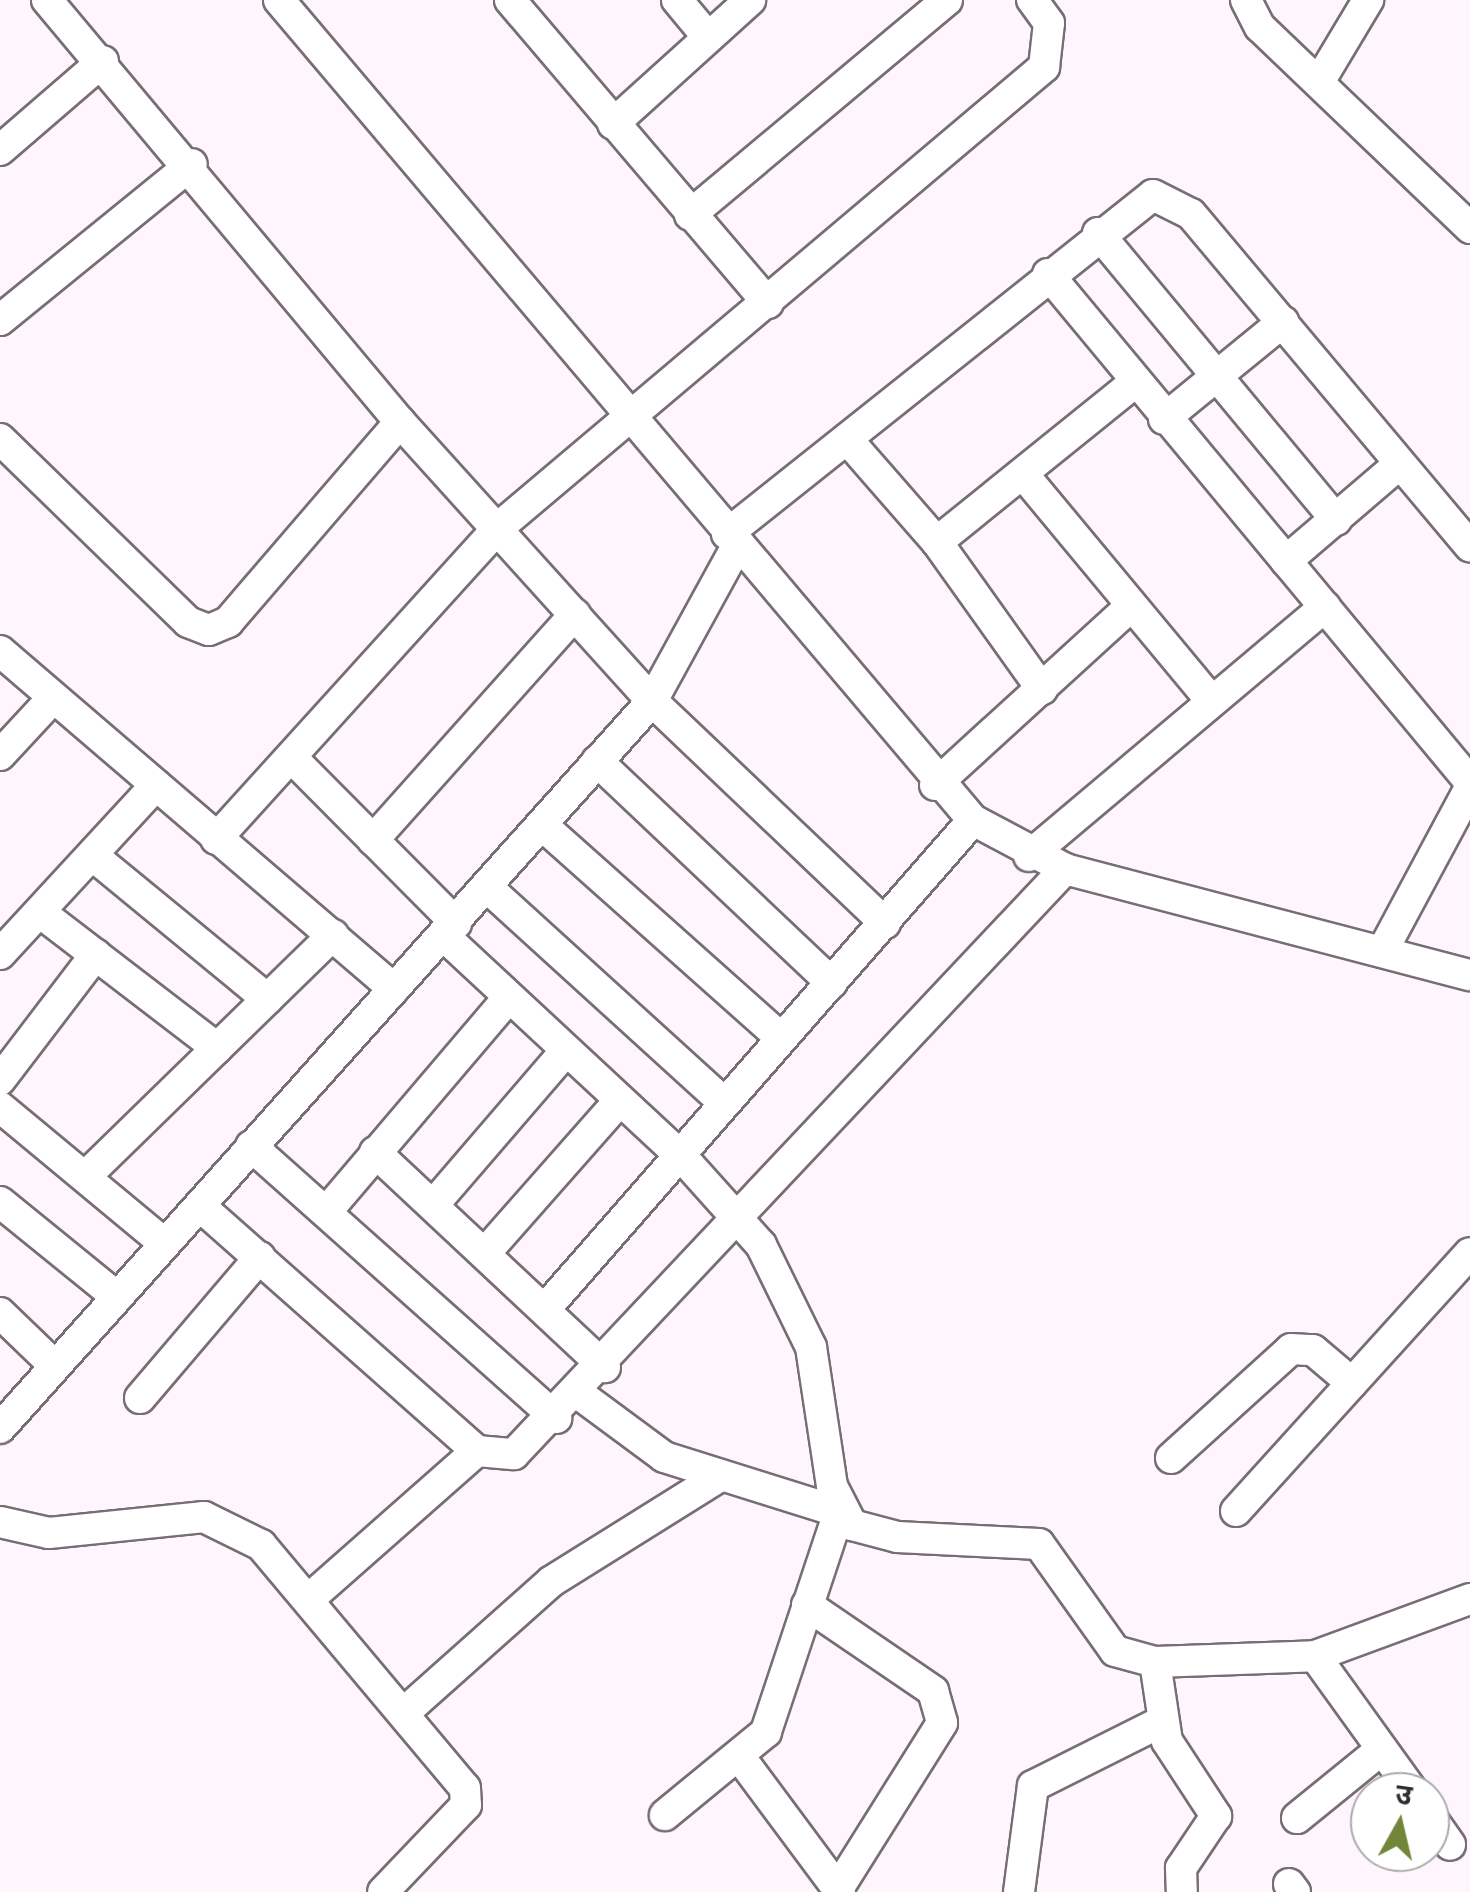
<!DOCTYPE html>
<meta charset="utf-8">
<style>
body{margin:0}
#map{position:relative;width:1470px;height:1892px;overflow:hidden;background:#fef6fc;font-family:"Asap Condensed","Noto Sans Devanagari",sans-serif}
div>[style]{position:absolute}
.roads{filter:drop-shadow(2px 0 #786d76) drop-shadow(-2px 0 #786d76) drop-shadow(0 2px #786d76) drop-shadow(0 -2px #786d76)}
.minor>*{height:30px;margin:-15px;padding:0 15px;transform-origin:15px;border-radius:15px;background:#fff}
span{translate:-50% -50%;white-space:nowrap;text-align:center;line-height:1.15;-webkit-text-stroke:8px #fff;paint-order:stroke}
.north{position:absolute;left:1350px;top:1772px;width:100px;height:100px;box-sizing:border-box;background:#fff;border:2px solid #adabad;border-radius:50%;rotate:8deg;font-size:28px;font-weight:700;line-height:40px;text-align:center;color:#322d31}
.north::after{content:'';display:block;margin:auto;width:35px;height:45px;background:#718638;clip-path:polygon(50% 0,100% 100%,50% 72%,0 100%)}
</style>
<div id="map">
<div class="roads">
<div class="minor">
<i style="left:47px;top:0;width:550px;rotate:50.09deg"></i>
<i style="left:400px;top:422px;width:376px;rotate:47.9deg"></i>
<i style="left:652px;top:701px;width:322px;rotate:43.6deg"></i>
<i style="left:279px;top:0;width:1074px;rotate:49.76deg"></i>
<i style="left:973px;top:820px;width:104px;rotate:28deg"></i>
<i style="left:1065px;top:869px;width:419px;rotate:14.7deg"></i>
<i style="left:510px;top:0;width:398px;rotate:49.6deg"></i>
<i style="left:677px;top:0;width:47px;rotate:50.2deg"></i>
<i style="left:1246px;top:0;width:30px;rotate:63deg"></i>
<i style="left:1260px;top:27px;width:291px;rotate:43.7deg"></i>
<i style="left:1319px;top:82px;width:96px;rotate:-59.1deg"></i>
<i style="left:613px;top:124px;width:185px;rotate:-42.1deg"></i>
<i style="left:0;top:150px;width:136px;rotate:-40.8deg"></i>
<i style="left:690px;top:215px;width:335px;rotate:-39.9deg"></i>
<i style="left:1098px;top:233px;width:373px;rotate:50.3deg"></i>
<i style="left:1048px;top:274px;width:660px;rotate:50.28deg"></i>
<i style="left:0;top:320px;width:247px;rotate:-39.1deg"></i>
<i style="left:1164px;top:419px;width:154px;rotate:-39.2deg"></i>
<i style="left:0;top:439px;width:262px;rotate:44.2deg"></i>
<i style="left:188px;top:622px;width:22px;rotate:21deg"></i>
<i style="left:209px;top:630px;width:21px;rotate:-23deg"></i>
<i style="left:228px;top:622px;width:264px;rotate:-49.3deg"></i>
<i style="left:847px;top:439px;width:137px;rotate:48.9deg"></i>
<i style="left:937px;top:542px;width:253px;rotate:-38.9deg"></i>
<i style="left:1023px;top:474px;width:293px;rotate:50.3deg"></i>
<i style="left:727px;top:534px;width:544px;rotate:-38.51deg"></i>
<i style="left:1153px;top:195px;width:42px;rotate:26.6deg"></i>
<i style="left:1191px;top:214px;width:434px;rotate:50deg"></i>
<i style="left:937px;top:542px;width:181px;rotate:54.5deg"></i>
<i style="left:1286px;top:561px;width:149px;rotate:-40.6deg"></i>
<i style="left:0;top:651px;width:519px;rotate:40.63deg"></i>
<i style="left:0;top:755px;width:76px;rotate:-47.1deg"></i>
<i style="left:292px;top:758px;width:233px;rotate:45.2deg"></i>
<i style="left:597px;top:761px;width:323px;rotate:43.4deg"></i>
<i style="left:935px;top:785px;width:264px;rotate:-42.4deg"></i>
<i style="left:542px;top:825px;width:320px;rotate:41.7deg"></i>
<i style="left:216px;top:839px;width:420px;rotate:-47.8deg"></i>
<i style="left:498px;top:528px;width:715px;rotate:-40.18deg"></i>
<i style="left:1044px;top:67px;width:44px;rotate:-83.5deg"></i>
<i style="left:1049px;top:23px;width:29px;rotate:-126deg"></i>
<i style="left:373px;top:840px;width:303px;rotate:-48.2deg"></i>
<i style="left:92px;top:855px;width:227px;rotate:39.4deg"></i>
<i style="left:1029px;top:856px;width:387px;rotate:-40.1deg"></i>
<i style="left:488px;top:888px;width:319px;rotate:42.3deg"></i>
<i style="left:41px;top:913px;width:222px;rotate:37.5deg"></i>
<i style="left:444px;top:936px;width:325px;rotate:42.9deg"></i>
<i style="left:682px;top:1157px;width:118px;rotate:48.1deg"></i>
<i style="left:761px;top:1245px;width:114px;rotate:63.9deg"></i>
<i style="left:811px;top:1347px;width:141px;rotate:81.4deg"></i>
<i style="left:832px;top:1486px;width:44px;rotate:62.9deg"></i>
<i style="left:852px;top:1525px;width:47px;rotate:14.9deg"></i>
<i style="left:897px;top:1537px;width:142px;rotate:2.8deg"></i>
<i style="left:1039px;top:1544px;width:131px;rotate:54.6deg"></i>
<i style="left:1115px;top:1651px;width:41px;rotate:15.4deg"></i>
<i style="left:1155px;top:1662px;width:160px;rotate:-2.1deg"></i>
<i style="left:1315px;top:1656px;width:165px;rotate:-20.2deg"></i>
<i style="left:1383px;top:950px;width:184px;rotate:-61.8deg"></i>
<i style="left:0;top:954px;width:230px;rotate:-47.3deg"></i>
<i style="left:0;top:1080px;width:158px;rotate:-52.7deg"></i>
<i style="left:0;top:1107px;width:214px;rotate:39.7deg"></i>
<i style="left:251px;top:1146px;width:409px;rotate:41.7deg"></i>
<i style="left:375px;top:1152px;width:315px;rotate:43.1deg"></i>
<i style="left:89px;top:1173px;width:341px;rotate:-44.3deg"></i>
<i style="left:0;top:1202px;width:151px;rotate:39.1deg"></i>
<i style="left:434px;top:1204px;width:198px;rotate:-49.3deg"></i>
<i style="left:200px;top:1206px;width:370px;rotate:41.5deg"></i>
<i style="left:477px;top:1451px;width:37px;rotate:5deg"></i>
<i style="left:514px;top:1454px;width:804px;rotate:-46.71deg"></i>
<i style="left:327px;top:1211px;width:276px;rotate:-49.6deg"></i>
<i style="left:486px;top:1252px;width:201px;rotate:-48.6deg"></i>
<i style="left:546px;top:1308px;width:648px;rotate:-48.81deg"></i>
<i style="left:0;top:1313px;width:76px;rotate:43.9deg"></i>
<i style="left:579px;top:1394px;width:106px;rotate:36.5deg"></i>
<i style="left:664px;top:1457px;width:183px;rotate:17.4deg"></i>
<i style="left:839px;top:1512px;width:232px;rotate:108.4deg"></i>
<i style="left:766px;top:1732px;width:131px;rotate:140.6deg"></i>
<i style="left:140px;top:1398px;width:185px;rotate:-49.6deg"></i>
<i style="left:0;top:1428px;width:977px;rotate:-48.11deg"></i>
<i style="left:652px;top:701px;width:177px;rotate:-61.3deg"></i>
<i style="left:1171px;top:1458px;width:162px;rotate:-42.2deg"></i>
<i style="left:1291px;top:1349px;width:22px;rotate:3deg"></i>
<i style="left:1313px;top:1350px;width:51px;rotate:40.2deg"></i>
<i style="left:1236px;top:1511px;width:348px;rotate:-47.8deg"></i>
<i style="left:0;top:1522px;width:50px;rotate:12.7deg"></i>
<i style="left:49px;top:1533px;width:156px;rotate:-5.9deg"></i>
<i style="left:204px;top:1517px;width:64px;rotate:26.2deg"></i>
<i style="left:261px;top:1545px;width:317px;rotate:50deg"></i>
<i style="left:465px;top:1788px;width:17px;rotate:87deg"></i>
<i style="left:466px;top:1805px;width:120px;rotate:133.7deg"></i>
<i style="left:309px;top:1599px;width:224px;rotate:-41.4deg"></i>
<i style="left:807px;top:1605px;width:153px;rotate:34.3deg"></i>
<i style="left:933px;top:1691px;width:33px;rotate:74deg"></i>
<i style="left:942px;top:1723px;width:196px;rotate:122.1deg"></i>
<i style="left:1315px;top:1656px;width:168px;rotate:54.2deg"></i>
<i style="left:1155px;top:1662px;width:80px;rotate:81.4deg"></i>
<i style="left:1167px;top:1741px;width:90px;rotate:56.8deg"></i>
<i style="left:1216px;top:1816px;width:63px;rotate:123.9deg"></i>
<i style="left:1181px;top:1868px;width:24px;rotate:88deg"></i>
<i style="left:406px;top:1711px;width:195px;rotate:-41.7deg"></i>
<i style="left:552px;top:1581px;width:195px;rotate:-32deg"></i>
<i style="left:742px;top:1760px;width:164px;rotate:53.4deg"></i>
<i style="left:1430px;top:1816px;width:35px;rotate:55deg"></i>
<i style="left:1297px;top:1818px;width:109px;rotate:-39.1deg"></i>
<i style="left:1289px;top:1884px;width:10px;rotate:53deg"></i>
<i style="left:1019px;top:1892px;width:107px;rotate:-82.5deg"></i>
<i style="left:1033px;top:1786px;width:143px;rotate:-26.6deg"></i>
</div>
</div>
<div class="north">उ</div>
</div>
